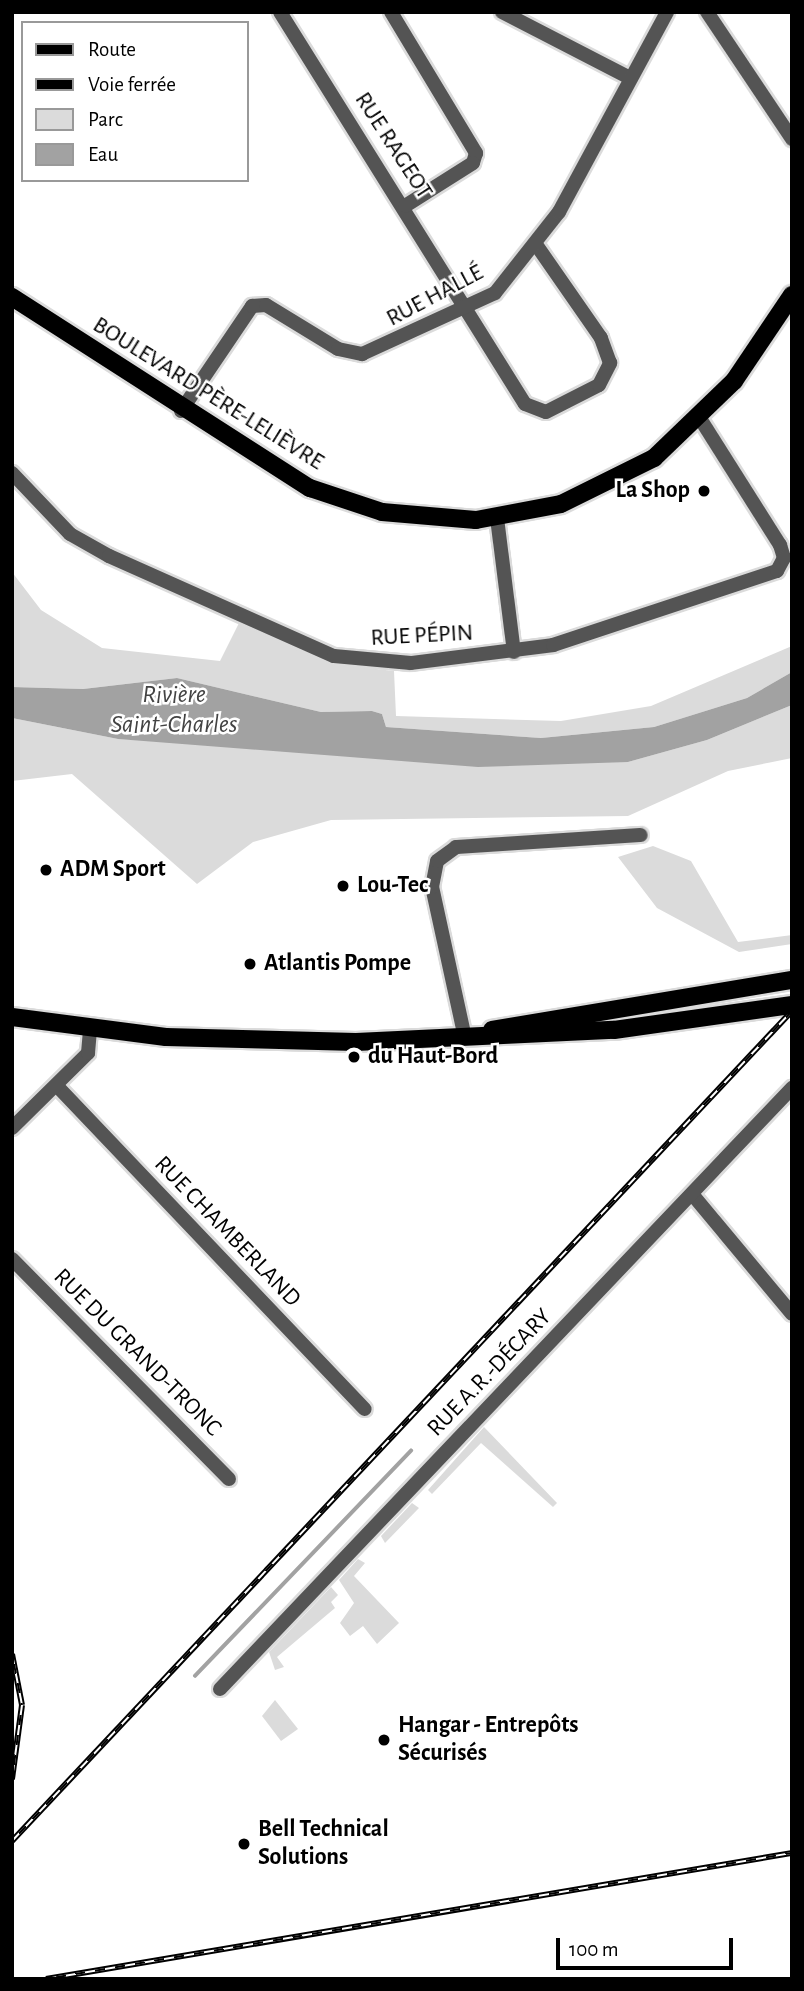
<!DOCTYPE html>
<meta charset="utf-8">
<style>
body{margin:0}
#map{position:relative;width:804px;height:1991px;overflow:hidden;background:#fff;font-family:"Alegreya Sans",sans-serif}
div>[style]{position:absolute}
.green>*{inset:0;background:#dbdbdb}
.water>*{inset:0;background:#a2a2a2}
.stream>*{height:3.5px;margin:-1.75px;padding:0 1.75px;transform-origin:1.75px;border-radius:1.75px;background:#a2a2a2}
.roads{filter:drop-shadow(2px 0 #dbdbdb) drop-shadow(-2px 0 #dbdbdb) drop-shadow(0 2px #dbdbdb) drop-shadow(0 -2px #dbdbdb)}
.minor>*{height:14px;margin:-7px;padding:0 7px;transform-origin:7px;border-radius:7px;background:#545454}
.major>*{height:18px;margin:-9px;padding:0 9px;transform-origin:9px;border-radius:9px;background:#000}
.rail>*{height:6px;margin-top:-3px;transform-origin:0;background:repeating-linear-gradient(90deg,#fff 0 10px,#000 0 20px);box-sizing:border-box;border-block:2px solid #000}
.dots>*{width:19px;height:19px;translate:-50% -50%;box-sizing:border-box;border:4px solid #fff;border-radius:50%}
span{translate:-50% -50%;white-space:nowrap;text-align:center;line-height:1.15;-webkit-text-stroke:5px #fff;paint-order:stroke}
.street-label{font-size:24px;color:#000}
.poi-label{font-size:24px;color:#000;font-weight:700}
.right{translate:-100% -50%;text-align:right}
.left{translate:0 -50%;text-align:left}
.water-label{font-size:26px;color:#434343;font-style:italic}
.frame{position:absolute;inset:0;border:14px solid #000;pointer-events:none}
.legend{position:absolute;left:21px;top:21px;width:228px;height:161px;box-sizing:border-box;background:#fff;border:2px solid #999;margin:0;padding:9px 12px;list-style:none;font-size:21px;color:#000}
.legend li{display:flex;align-items:center;gap:14px;height:35px}
.legend b{width:35px;border:2px solid #999}
.scale{position:absolute;left:556px;top:1938px;width:177px;height:32px;box-sizing:border-box;border:4px solid #000;border-top:0;padding-left:9px;font-size:21px;line-height:24px;white-space:nowrap;color:#000;-webkit-text-stroke:5px #fff;paint-order:stroke}
</style>
<div id="map">
<div class="green">
<i style="clip-path:polygon(12px 572px,41px 610px,102px 648px,220px 661px,239px 623px,333px 664px,394px 671px,396px 716px,561px 721px,651px 706px,792px 646px,792px 672px,747px 698px,654px 727px,541px 738px,386px 727px,382px 714px,372px 711px,321px 712px,177px 678px,83px 689px,12px 687px)"></i>
<i style="clip-path:polygon(792px 705px,792px 758px,728px 771px,628px 816px,331px 820px,253px 842px,197px 884px,72px 774px,12px 781px,12px 718px,118px 739px,628px 762px,707px 740px)"></i>
<i style="clip-path:polygon(653px 846px,691px 861px,738px 942px,792px 935px,792px 944px,739px 952px,657px 908px,618px 857px)"></i>
<i style="clip-path:polygon(484px 1427px,557px 1503px,553px 1507px,481px 1443px,432px 1494px,428px 1490px)"></i>
<i style="clip-path:polygon(412px 1503px,419px 1508px,385px 1543px,381px 1536px)"></i>
<i style="clip-path:polygon(358px 1559px,365px 1563px,354px 1576px,399px 1623px,377px 1644px,363px 1626px,350px 1636px,340px 1623px,354px 1603px,339px 1580px)"></i>
<i style="clip-path:polygon(331px 1587px,338px 1595px,331px 1602px,335px 1608px,277px 1657px,284px 1667px,275px 1670px,269px 1652px)"></i>
<i style="clip-path:polygon(275px 1700px,298px 1729px,281px 1741px,262px 1716px)"></i>
</div>
<div class="water">
<i style="clip-path:polygon(792px 672px,792px 705px,707px 740px,628px 762px,478px 767px,118px 739px,12px 718px,12px 687px,83px 689px,177px 678px,321px 712px,372px 711px,382px 714px,386px 727px,541px 738px,654px 727px,747px 698px)"></i>
</div>
<div class="stream">
<i style="left:195px;top:1676px;width:312px;rotate:-46.2deg"></i>
</div>
<div class="roads">
<div class="minor">
<i style="left:280px;top:12px;width:462px;rotate:58deg"></i>
<i style="left:525px;top:404px;width:22px;rotate:21deg"></i>
<i style="left:546px;top:412px;width:59px;rotate:-27deg"></i>
<i style="left:599px;top:385px;width:25px;rotate:-63deg"></i>
<i style="left:610px;top:363px;width:27px;rotate:-110deg"></i>
<i style="left:601px;top:338px;width:112px;rotate:-124.8deg"></i>
<i style="left:391px;top:12px;width:165px;rotate:58.9deg"></i>
<i style="left:476px;top:153px;width:10px;rotate:107deg"></i>
<i style="left:473px;top:163px;width:80px;rotate:147.7deg"></i>
<i style="left:502px;top:12px;width:142px;rotate:27.3deg"></i>
<i style="left:707px;top:12px;width:153px;rotate:56.2deg"></i>
<i style="left:181px;top:411px;width:127px;rotate:-55.9deg"></i>
<i style="left:252px;top:306px;width:14px;rotate:-4deg"></i>
<i style="left:266px;top:305px;width:84px;rotate:31.4deg"></i>
<i style="left:338px;top:349px;width:25px;rotate:12deg"></i>
<i style="left:362px;top:354px;width:146px;rotate:-24.6deg"></i>
<i style="left:495px;top:293px;width:103px;rotate:-51.7deg"></i>
<i style="left:559px;top:212px;width:227px;rotate:-61.6deg"></i>
<i style="left:12px;top:473px;width:84px;rotate:46.4deg"></i>
<i style="left:70px;top:534px;width:45px;rotate:29.4deg"></i>
<i style="left:109px;top:556px;width:246px;rotate:24deg"></i>
<i style="left:334px;top:656px;width:77px;rotate:5.2deg"></i>
<i style="left:411px;top:663px;width:143px;rotate:-7.2deg"></i>
<i style="left:553px;top:645px;width:236px;rotate:-18.3deg"></i>
<i style="left:777px;top:571px;width:15px;rotate:-62deg"></i>
<i style="left:784px;top:558px;width:14px;rotate:-107deg"></i>
<i style="left:780px;top:545px;width:148px;rotate:-122.3deg"></i>
<i style="left:497px;top:518px;width:135px;rotate:82.8deg"></i>
<i style="left:465px;top:1038px;width:155px;rotate:-102.3deg"></i>
<i style="left:432px;top:887px;width:26px;rotate:-79deg"></i>
<i style="left:437px;top:861px;width:24px;rotate:-36deg"></i>
<i style="left:456px;top:847px;width:185px;rotate:-3.7deg"></i>
<i style="left:57px;top:1086px;width:446px;rotate:46.4deg"></i>
<i style="left:12px;top:1128px;width:107px;rotate:-44.6deg"></i>
<i style="left:88px;top:1053px;width:24px;rotate:-85deg"></i>
<i style="left:692px;top:1194px;width:156px;rotate:50.2deg"></i>
<i style="left:12px;top:1259px;width:309px;rotate:45.4deg"></i>
<i style="left:220px;top:1689px;width:830px;rotate:-46.42deg"></i>
</div>
<div class="major">
<i style="left:12px;top:297px;width:354px;rotate:32.7deg"></i>
<i style="left:310px;top:488px;width:76px;rotate:18.4deg"></i>
<i style="left:382px;top:512px;width:94px;rotate:4.9deg"></i>
<i style="left:476px;top:520px;width:86px;rotate:-10.7deg"></i>
<i style="left:561px;top:504px;width:104px;rotate:-26.3deg"></i>
<i style="left:654px;top:458px;width:111px;rotate:-43.9deg"></i>
<i style="left:734px;top:381px;width:104px;rotate:-56deg"></i>
<i style="left:12px;top:1017px;width:155px;rotate:7.4deg"></i>
<i style="left:166px;top:1037px;width:190px;rotate:1.5deg"></i>
<i style="left:356px;top:1042px;width:258px;rotate:-2.7deg"></i>
<i style="left:614px;top:1030px;width:180px;rotate:-8deg"></i>
<i style="left:492px;top:1030px;width:304px;rotate:-9.5deg"></i>
</div>
</div>
<div class="rail">
<i style="left:12px;top:1654px;width:52px;rotate:78.9deg"></i>
<i style="left:22px;top:1705px;width:75px;rotate:97.7deg"></i>
<i style="left:12px;top:1841px;width:1139px;rotate:-46.78deg"></i>
<i style="left:46px;top:1979px;width:757px;rotate:-9.59deg"></i>
</div>
<div class="dots">
<i style="left:704px;top:491px;background:#000"></i>
<i style="left:46px;top:870px;background:#000"></i>
<i style="left:343px;top:886px;background:#000"></i>
<i style="left:250px;top:964px;background:#000"></i>
<i style="left:354px;top:1057px;background:#000"></i>
<i style="left:384px;top:1740px;background:#000"></i>
<i style="left:244px;top:1844px;background:#000"></i>
</div>
<div class="street-label">
<span style="left:393px;top:146px;rotate:57deg">RUE RAGEOT</span>
<span style="left:435px;top:296px;rotate:-28deg">RUE HALLÉ</span>
<span style="left:208px;top:394px;rotate:32deg">BOULEVARD PÈRE-LELIÈVRE</span>
<span style="left:422px;top:636px;rotate:-3deg">RUE PÉPIN</span>
<span style="left:227px;top:1232px;rotate:46deg">RUE CHAMBERLAND</span>
<span style="left:137px;top:1353px;rotate:45deg">RUE DU GRAND-TRONC</span>
<span style="left:490px;top:1373px;rotate:-46deg">RUE A.R.-DÉCARY</span>
</div>
<div class="poi-label">
<span class="right" style="left:690px;top:491px">La Shop</span>
<span class="left" style="left:60px;top:870px">ADM Sport</span>
<span class="left" style="left:357px;top:886px">Lou-Tec</span>
<span class="left" style="left:264px;top:964px">Atlantis Pompe</span>
<span class="left" style="left:368px;top:1057px">du Haut-Bord</span>
<span class="left" style="left:398px;top:1740px">Hangar - Entrepôts<br>Sécurisés</span>
<span class="left" style="left:258px;top:1844px">Bell Technical<br>Solutions</span>
</div>
<div class="water-label">
<span style="left:174px;top:710px">Rivière<br>Saint-Charles</span>
</div>
<div class="frame"></div>
<ul class="legend">
<li><b style="height:9px;background:#000"></b>Route</li>
<li><b style="height:9px;background:#000"></b>Voie ferrée</li>
<li><b style="height:19px;background:#dbdbdb"></b>Parc</li>
<li><b style="height:19px;background:#a2a2a2"></b>Eau</li>
</ul>
<div class="scale">100 m</div>
</div>
